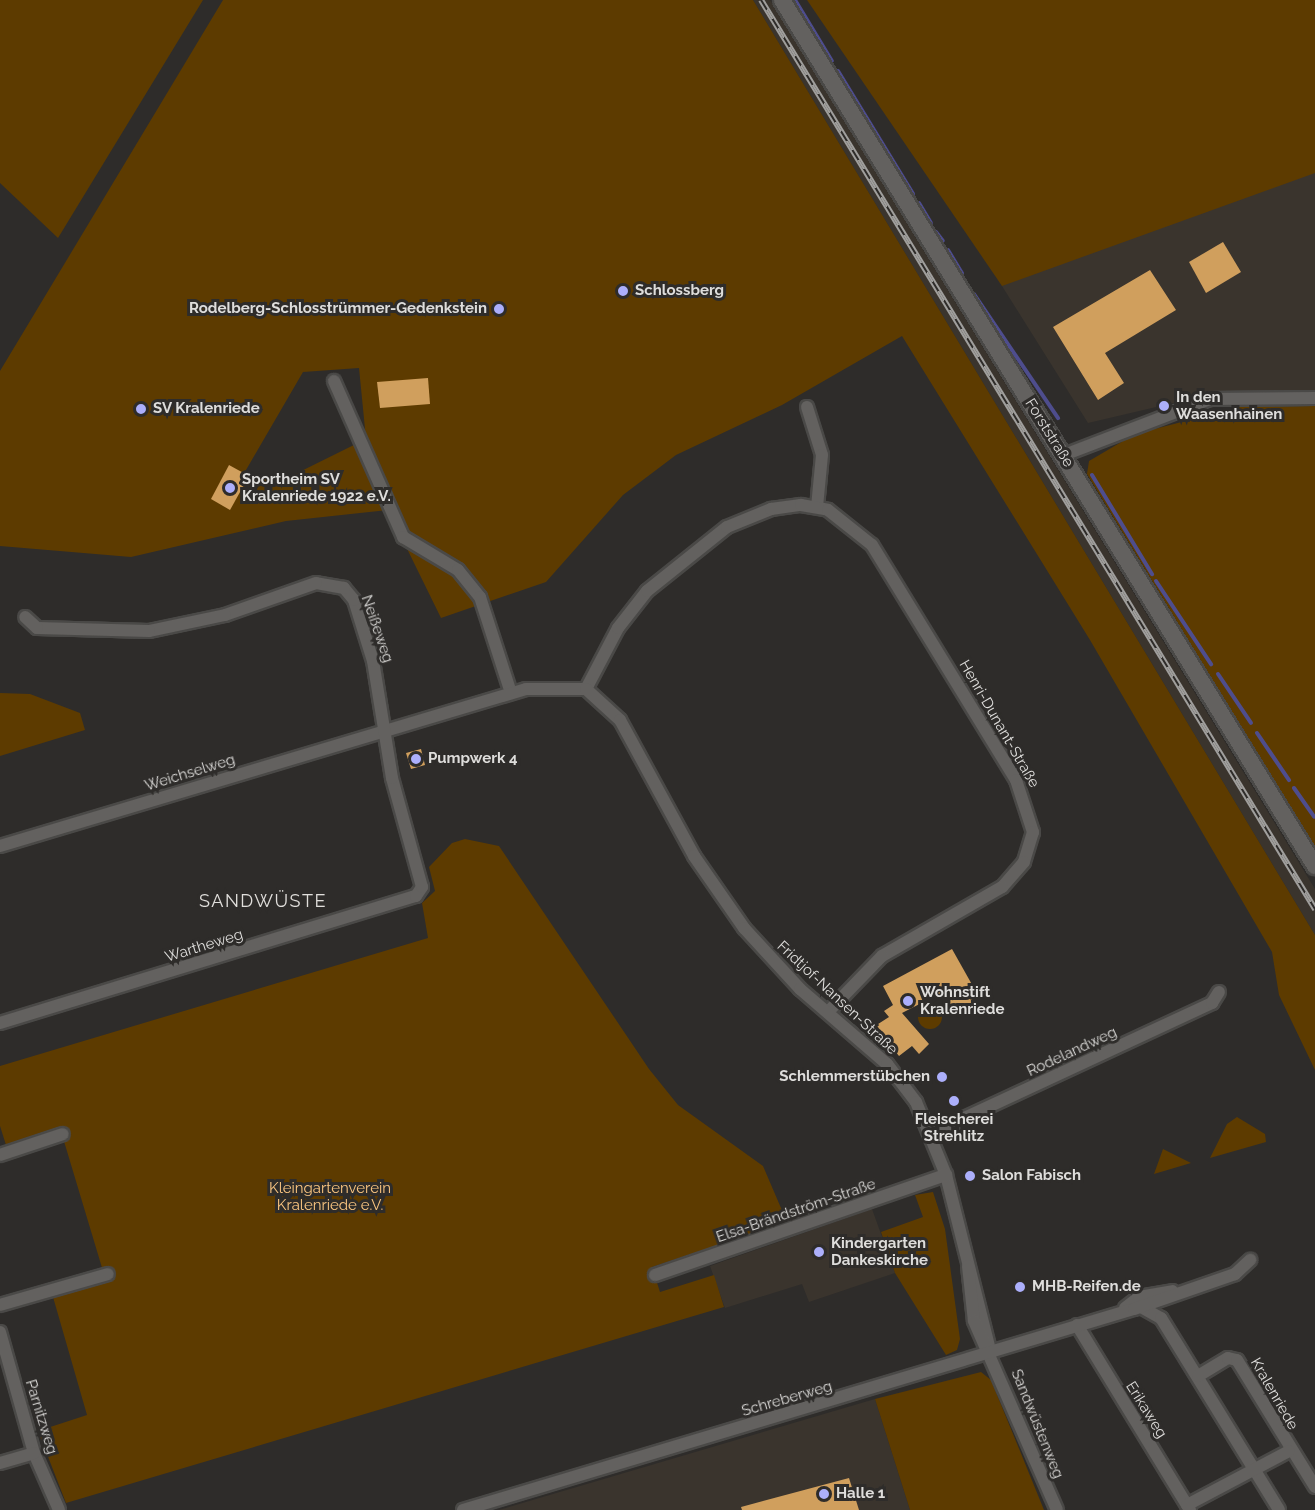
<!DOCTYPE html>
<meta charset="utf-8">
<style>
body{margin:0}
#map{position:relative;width:1315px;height:1510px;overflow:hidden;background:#2e2c2a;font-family:Raleway,sans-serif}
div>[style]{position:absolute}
.built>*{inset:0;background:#3a342d}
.green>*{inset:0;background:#5d3b00}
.round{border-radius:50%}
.stream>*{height:4px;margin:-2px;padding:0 2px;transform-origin:2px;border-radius:2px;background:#4e4d8d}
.building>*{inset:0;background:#d09f5d}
.roads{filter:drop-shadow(2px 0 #4a4947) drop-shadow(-2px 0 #4a4947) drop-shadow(0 2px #4a4947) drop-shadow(0 -2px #4a4947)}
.street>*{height:12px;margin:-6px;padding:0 6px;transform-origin:6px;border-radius:6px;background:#63615f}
.secondary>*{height:16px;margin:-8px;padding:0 8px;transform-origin:8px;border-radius:8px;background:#63615f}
.rail>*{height:6px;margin-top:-3px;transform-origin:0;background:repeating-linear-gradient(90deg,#2e2c2a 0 11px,#a09f9d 0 22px);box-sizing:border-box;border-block:2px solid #a09f9d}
.dots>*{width:16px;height:16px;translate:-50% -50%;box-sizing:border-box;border:3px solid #2e2c2a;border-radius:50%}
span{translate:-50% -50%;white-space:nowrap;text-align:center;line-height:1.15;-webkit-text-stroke:6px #2e2c2a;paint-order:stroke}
.poi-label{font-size:15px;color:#dedddb;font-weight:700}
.left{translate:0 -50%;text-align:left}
.right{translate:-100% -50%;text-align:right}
.street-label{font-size:15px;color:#dedddb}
.park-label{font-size:15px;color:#fbc681}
.quarter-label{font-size:18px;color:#e1dfdc;letter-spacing:1.5px}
</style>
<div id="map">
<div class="built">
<i style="clip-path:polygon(753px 0,770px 0,1315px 889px,1315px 935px)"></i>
<i style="clip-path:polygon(1315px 169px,1315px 392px,1216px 393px,1088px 423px,1002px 286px,1003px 276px)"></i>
<i style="clip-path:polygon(872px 1209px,895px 1273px,809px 1302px,802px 1284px,725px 1308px,710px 1266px)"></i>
<i style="clip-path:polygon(875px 1399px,910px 1510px,499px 1510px)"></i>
</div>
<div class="green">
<i style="clip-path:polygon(0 0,203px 0,58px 238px,0 183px)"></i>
<i style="clip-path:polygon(evenodd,223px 0,753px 0,1315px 935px,1315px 1070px,1279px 995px,1272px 952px,1090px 640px,902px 336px,782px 405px,676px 455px,623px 495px,546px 582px,441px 618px,388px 510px,286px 521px,131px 557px,0 546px,0 371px,223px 0,359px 368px,366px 439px,275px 484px,246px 470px,303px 372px,359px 368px)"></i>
<i style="clip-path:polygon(807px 0,1315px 0,1315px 173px,1002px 286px)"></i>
<i style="clip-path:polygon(1315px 406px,1315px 848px,1087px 474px,1089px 461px,1135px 434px,1240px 407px)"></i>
<i style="clip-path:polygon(0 693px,30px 694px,80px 713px,85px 730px,0 756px)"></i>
<i style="clip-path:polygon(465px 839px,499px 846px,649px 1069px,678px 1105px,763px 1166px,787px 1222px,652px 1267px,660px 1292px,714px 1275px,724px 1307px,66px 1503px,38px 1431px,87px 1415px,53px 1297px,106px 1281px,60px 1128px,6px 1145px,0 1126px,0 1066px,428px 938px,422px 903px,435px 891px,429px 867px,452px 843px)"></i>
<i class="round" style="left:918px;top:1005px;width:24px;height:24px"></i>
<i style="clip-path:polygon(1237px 1117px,1265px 1134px,1266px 1142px,1210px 1158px,1227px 1124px)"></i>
<i style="clip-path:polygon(1163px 1149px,1191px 1163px,1154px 1174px)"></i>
<i style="clip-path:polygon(933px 1192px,945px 1229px,960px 1339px,957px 1350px,946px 1355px,895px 1273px,881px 1232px,923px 1217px,915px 1195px)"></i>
<i style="clip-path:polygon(981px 1372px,991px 1380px,1044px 1510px,910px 1510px,875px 1399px)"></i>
</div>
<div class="stream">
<i style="left:795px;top:0;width:71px;rotate:58.8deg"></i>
<i style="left:838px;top:71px;width:144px;rotate:58.6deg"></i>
<i style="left:919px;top:203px;width:23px;rotate:59deg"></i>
<i style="left:936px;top:232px;width:11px;rotate:52deg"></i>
<i style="left:948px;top:250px;width:27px;rotate:59deg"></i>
<i style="left:974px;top:294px;width:150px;rotate:55.9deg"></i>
<i style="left:1092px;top:475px;width:116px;rotate:58.8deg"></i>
<i style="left:1156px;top:581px;width:100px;rotate:56.5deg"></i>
<i style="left:1218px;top:674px;width:59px;rotate:56deg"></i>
<i style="left:1257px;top:733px;width:57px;rotate:55.8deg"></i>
<i style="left:1294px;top:788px;width:35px;rotate:55deg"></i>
</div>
<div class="building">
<i style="clip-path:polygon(1223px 242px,1241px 272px,1206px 293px,1189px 262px)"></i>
<i style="clip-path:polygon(1150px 270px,1176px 310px,1105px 353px,1124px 383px,1098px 400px,1053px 327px)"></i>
<i style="clip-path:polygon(428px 378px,430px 404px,380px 408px,377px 382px)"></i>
<i style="clip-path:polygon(229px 465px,249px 476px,230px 510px,211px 499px)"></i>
<i style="clip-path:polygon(421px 749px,425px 765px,411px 769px,406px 753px)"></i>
<i style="clip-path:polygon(952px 949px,979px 997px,955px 1016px,943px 992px,902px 1013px,929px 1044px,919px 1054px,912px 1046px,899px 1056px,875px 1026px,889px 1017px,884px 1011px,893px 1005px,883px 986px)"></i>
<i style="clip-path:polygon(849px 1478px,859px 1510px,742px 1510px,741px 1507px)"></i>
</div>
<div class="roads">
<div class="street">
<i style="left:334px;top:381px;width:171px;rotate:66.1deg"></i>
<i style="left:403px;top:537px;width:64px;rotate:31deg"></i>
<i style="left:458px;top:570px;width:35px;rotate:51deg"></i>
<i style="left:480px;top:597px;width:101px;rotate:72.1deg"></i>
<i style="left:807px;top:407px;width:50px;rotate:72.6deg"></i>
<i style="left:822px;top:455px;width:52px;rotate:95.5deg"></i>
<i style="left:1064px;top:455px;width:156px;rotate:-21deg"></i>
<i style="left:1210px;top:399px;width:105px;rotate:-0.5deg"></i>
<i style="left:586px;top:689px;width:69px;rotate:-62.3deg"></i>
<i style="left:618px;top:628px;width:47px;rotate:-51.9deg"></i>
<i style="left:647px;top:591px;width:102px;rotate:-38.7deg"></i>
<i style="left:727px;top:527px;width:48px;rotate:-22.2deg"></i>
<i style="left:771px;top:509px;width:30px;rotate:-8deg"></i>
<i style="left:801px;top:505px;width:27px;rotate:10deg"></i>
<i style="left:828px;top:510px;width:56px;rotate:38.5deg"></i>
<i style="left:872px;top:545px;width:276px;rotate:58.5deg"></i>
<i style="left:1016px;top:780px;width:55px;rotate:71.9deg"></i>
<i style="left:1033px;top:832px;width:31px;rotate:107deg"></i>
<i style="left:1024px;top:862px;width:33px;rotate:131deg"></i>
<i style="left:1002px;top:887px;width:138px;rotate:150.1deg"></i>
<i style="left:882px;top:956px;width:78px;rotate:134deg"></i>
<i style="left:0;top:846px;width:549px;rotate:-16.62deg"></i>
<i style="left:526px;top:689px;width:60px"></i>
<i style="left:586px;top:689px;width:46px;rotate:42.4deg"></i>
<i style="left:620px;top:720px;width:155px;rotate:61.4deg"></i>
<i style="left:694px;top:856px;width:88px;rotate:55.2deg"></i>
<i style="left:744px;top:928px;width:83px;rotate:47.4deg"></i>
<i style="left:800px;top:989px;width:115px;rotate:40.8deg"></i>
<i style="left:887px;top:1064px;width:48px;rotate:52.7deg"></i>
<i style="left:916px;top:1102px;width:79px;rotate:67.7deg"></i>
<i style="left:946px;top:1175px;width:180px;rotate:75.9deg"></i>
<i style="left:0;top:1023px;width:435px;rotate:-17deg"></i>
<i style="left:416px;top:896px;width:11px;rotate:-56deg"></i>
<i style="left:422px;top:887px;width:113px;rotate:-105.4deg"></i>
<i style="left:392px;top:778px;width:119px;rotate:-99.2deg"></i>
<i style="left:373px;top:661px;width:64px;rotate:-107.3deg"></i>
<i style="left:354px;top:600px;width:16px;rotate:-130deg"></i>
<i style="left:344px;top:588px;width:28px;rotate:-170deg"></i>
<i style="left:316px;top:583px;width:96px;rotate:160.6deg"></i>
<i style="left:225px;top:615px;width:78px;rotate:168.1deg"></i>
<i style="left:149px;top:631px;width:112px;rotate:-178.5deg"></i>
<i style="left:37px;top:628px;width:16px;rotate:-137deg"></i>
<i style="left:932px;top:1133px;width:309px;rotate:-24.9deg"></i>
<i style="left:1212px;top:1003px;width:13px;rotate:-58deg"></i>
<i style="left:0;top:1155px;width:66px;rotate:-18.4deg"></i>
<i style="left:968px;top:1266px;width:55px;rotate:83.8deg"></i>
<i style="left:974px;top:1321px;width:206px;rotate:66.3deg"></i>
<i style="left:655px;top:1275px;width:308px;rotate:-19deg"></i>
<i style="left:0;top:1305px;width:112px;rotate:-16deg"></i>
<i style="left:1141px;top:1307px;width:23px;rotate:29deg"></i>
<i style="left:1161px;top:1318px;width:225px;rotate:58.4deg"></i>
<i style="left:1125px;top:1308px;width:18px;rotate:-38deg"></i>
<i style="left:1139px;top:1297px;width:34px;rotate:-10deg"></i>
<i style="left:1077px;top:1325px;width:217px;rotate:58.6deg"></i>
<i style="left:0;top:1332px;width:126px;rotate:74.3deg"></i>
<i style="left:34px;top:1453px;width:62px;rotate:66.3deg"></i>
<i style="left:1198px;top:1376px;width:35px;rotate:-31deg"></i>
<i style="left:1228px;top:1358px;width:9px;rotate:13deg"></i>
<i style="left:1237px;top:1360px;width:149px;rotate:58.4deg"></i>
<i style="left:0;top:1463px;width:35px;rotate:-16deg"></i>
<i style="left:1187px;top:1505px;width:115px;rotate:-27.9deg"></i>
<i style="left:463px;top:1510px;width:700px;rotate:-16.68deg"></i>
<i style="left:1134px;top:1309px;width:107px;rotate:-19.1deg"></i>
<i style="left:1235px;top:1274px;width:21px;rotate:-43deg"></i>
</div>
<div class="secondary">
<i style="left:782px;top:0;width:1017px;rotate:58.39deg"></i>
</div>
</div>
<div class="rail">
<i style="left:761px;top:0;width:1065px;rotate:58.64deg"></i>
</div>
<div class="dots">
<i style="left:623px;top:291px;background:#acaffb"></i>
<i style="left:499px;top:309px;background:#acaffb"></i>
<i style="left:1164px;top:406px;background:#acaffb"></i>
<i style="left:141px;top:409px;background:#acaffb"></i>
<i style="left:230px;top:488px;background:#acaffb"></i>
<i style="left:416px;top:759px;background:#acaffb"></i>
<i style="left:908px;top:1001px;background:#acaffb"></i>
<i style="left:942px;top:1077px;background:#acaffb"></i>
<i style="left:954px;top:1101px;background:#acaffb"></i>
<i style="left:970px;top:1176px;background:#acaffb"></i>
<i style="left:819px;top:1252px;background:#acaffb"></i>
<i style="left:1020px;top:1287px;background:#acaffb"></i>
<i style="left:824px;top:1494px;background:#acaffb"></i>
</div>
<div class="poi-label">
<span class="left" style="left:635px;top:291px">Schlossberg</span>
<span class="right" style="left:487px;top:309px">Rodelberg-Schlosstrümmer-Gedenkstein</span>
<span class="left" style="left:1176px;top:406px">In den<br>Waasenhainen</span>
<span class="left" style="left:153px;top:409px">SV Kralenriede</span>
<span class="left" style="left:242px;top:488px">Sportheim SV<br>Kralenriede 1922 e.V.</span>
<span class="left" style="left:428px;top:759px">Pumpwerk 4</span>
<span class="left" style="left:920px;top:1001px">Wohnstift<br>Kralenriede</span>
<span class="right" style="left:930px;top:1077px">Schlemmerstübchen</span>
<span style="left:954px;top:1128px">Fleischerei<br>Strehlitz</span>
<span class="left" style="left:982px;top:1176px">Salon Fabisch</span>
<span class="left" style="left:831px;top:1252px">Kindergarten<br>Dankeskirche</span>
<span class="left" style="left:1032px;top:1287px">MHB-Reifen.de</span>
<span class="left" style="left:836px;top:1494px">Halle 1</span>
</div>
<div class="street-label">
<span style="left:1049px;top:433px;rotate:58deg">Forststraße</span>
<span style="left:377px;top:629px;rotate:71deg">Neißeweg</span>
<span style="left:999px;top:724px;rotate:60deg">Henri-Dunant-Straße</span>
<span style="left:190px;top:773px;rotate:-17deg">Weichselweg</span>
<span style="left:204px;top:946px;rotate:-17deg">Wartheweg</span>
<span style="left:837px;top:998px;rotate:43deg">Fridtjof-Nansen-Straße</span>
<span style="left:1072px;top:1052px;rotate:-25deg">Rodelandweg</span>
<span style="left:796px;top:1211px;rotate:-19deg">Elsa-Brändström-Straße</span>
<span style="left:1274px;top:1394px;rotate:60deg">Kralenriede</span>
<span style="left:787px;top:1399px;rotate:-16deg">Schreberweg</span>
<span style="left:1146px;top:1410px;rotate:58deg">Erikaweg</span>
<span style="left:41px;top:1417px;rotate:73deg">Parnitzweg</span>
<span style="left:1037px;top:1424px;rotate:68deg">Sandwüstenweg</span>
</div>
<div class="park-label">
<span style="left:330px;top:1197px">Kleingartenverein<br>Kralenriede e.V.</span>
</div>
<div class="quarter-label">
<span style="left:263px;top:901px">SANDWÜSTE</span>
</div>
</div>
